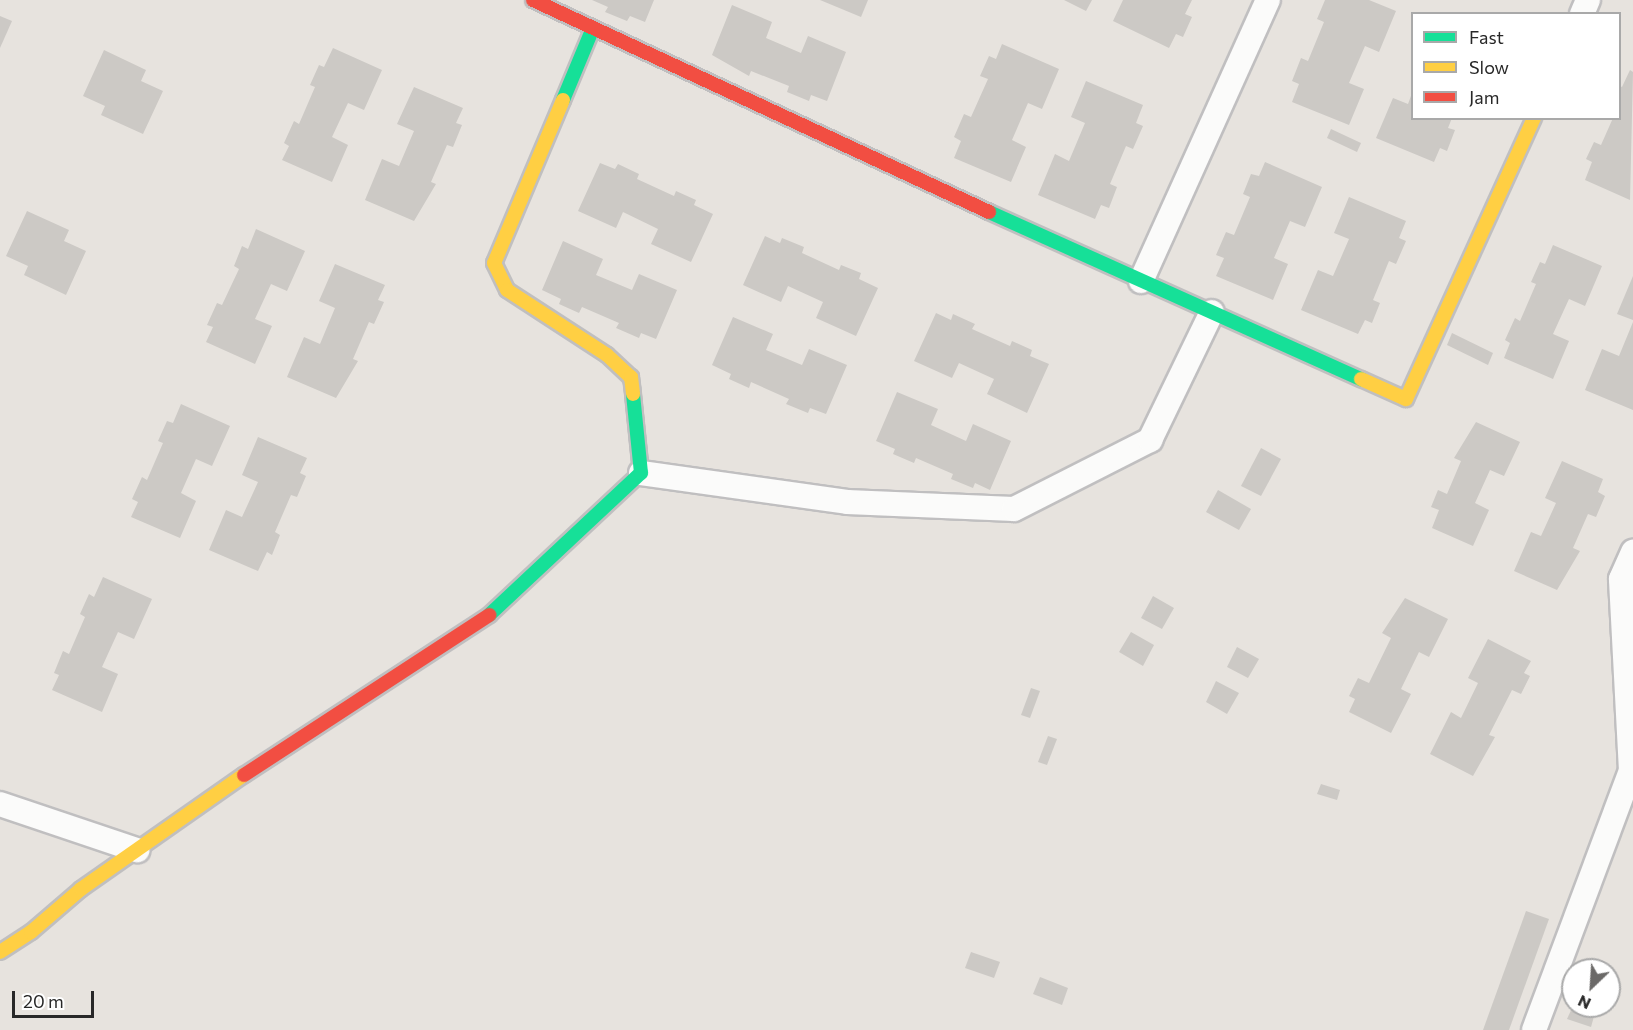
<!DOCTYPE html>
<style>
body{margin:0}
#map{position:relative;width:1633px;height:1030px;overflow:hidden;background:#e7e3de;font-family:Commissioner,sans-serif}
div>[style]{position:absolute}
.building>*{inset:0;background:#ccc9c5}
.roads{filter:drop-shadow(2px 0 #c0bfc0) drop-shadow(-2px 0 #c0bfc0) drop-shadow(0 2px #c0bfc0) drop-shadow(0 -2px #c0bfc0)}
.street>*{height:24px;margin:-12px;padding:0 12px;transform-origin:12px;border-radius:12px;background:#fbfbfa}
.fast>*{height:14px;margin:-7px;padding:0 7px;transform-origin:7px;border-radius:7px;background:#16e098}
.slow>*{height:14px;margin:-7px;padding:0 7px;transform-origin:7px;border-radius:7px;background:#ffcf43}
.jam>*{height:14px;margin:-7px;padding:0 7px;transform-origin:7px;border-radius:7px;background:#f24e42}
span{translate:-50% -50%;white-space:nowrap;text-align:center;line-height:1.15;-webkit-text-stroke:5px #fff;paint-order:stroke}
.legend{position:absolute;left:1411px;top:12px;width:210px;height:108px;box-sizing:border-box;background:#fff;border:2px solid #a9a9a9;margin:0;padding:8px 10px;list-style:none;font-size:18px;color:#282828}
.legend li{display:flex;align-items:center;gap:12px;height:30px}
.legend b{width:30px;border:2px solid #a9a9a9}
.north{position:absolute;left:1561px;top:958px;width:60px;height:60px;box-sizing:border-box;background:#fff;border:2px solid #a9a9a9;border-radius:50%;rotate:205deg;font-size:16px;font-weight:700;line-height:24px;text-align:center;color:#282828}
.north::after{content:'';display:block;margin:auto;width:21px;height:27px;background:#6b6968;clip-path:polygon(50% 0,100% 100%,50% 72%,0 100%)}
.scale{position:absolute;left:12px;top:991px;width:82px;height:27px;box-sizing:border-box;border:3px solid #282828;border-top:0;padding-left:8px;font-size:18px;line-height:21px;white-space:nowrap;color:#282828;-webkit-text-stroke:4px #fff;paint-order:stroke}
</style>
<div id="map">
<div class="building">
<i style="clip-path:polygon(592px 0,654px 0,645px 22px,630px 16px,627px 21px,605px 12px,608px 7px)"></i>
<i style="clip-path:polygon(820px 0,868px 0,861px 17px)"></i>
<i style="clip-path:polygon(1064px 0,1092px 0,1086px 11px)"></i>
<i style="clip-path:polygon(1123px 0,1192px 0,1185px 14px,1192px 17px,1183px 37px,1176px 34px,1169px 48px,1113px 21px)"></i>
<i style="clip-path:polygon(1325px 0,1369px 0,1396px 11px,1379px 52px,1365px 46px,1349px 83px,1364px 89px,1349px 125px,1292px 102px,1299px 84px,1292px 81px,1301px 58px,1308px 61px,1324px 22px,1317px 19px)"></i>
<i style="clip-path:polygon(732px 5px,772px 22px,766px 38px,801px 53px,808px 36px,846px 52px,827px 101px,811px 95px,809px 101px,787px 92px,789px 86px,751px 71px,749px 76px,712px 55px)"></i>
<i style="clip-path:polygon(0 16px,12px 21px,0 48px)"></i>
<i style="clip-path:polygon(1002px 44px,1059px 69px,1042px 109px,1028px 103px,1012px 140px,1026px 147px,1011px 182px,954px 158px,961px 141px,954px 137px,964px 114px,971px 117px,988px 79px,980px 76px,989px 56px,996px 59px)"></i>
<i style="clip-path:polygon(333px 48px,382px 70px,364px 110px,348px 103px,332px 137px,348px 145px,332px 182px,282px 160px,289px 146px,284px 143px,294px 121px,299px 124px,315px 87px,310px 85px,319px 65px,324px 67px)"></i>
<i style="clip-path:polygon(104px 50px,146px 70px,141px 81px,163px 91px,143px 134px,101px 115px,105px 106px,83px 96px)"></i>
<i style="clip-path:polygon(1630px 70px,1633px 72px,1630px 200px,1585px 180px,1592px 162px,1586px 159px,1594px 142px,1601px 145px,1613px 118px,1620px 118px,1620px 86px,1622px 87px)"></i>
<i style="clip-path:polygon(1086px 81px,1143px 105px,1136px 123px,1143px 126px,1133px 149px,1126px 146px,1110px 184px,1117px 187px,1109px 208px,1101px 205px,1095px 219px,1038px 195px,1055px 154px,1069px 161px,1085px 123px,1071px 117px)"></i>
<i style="clip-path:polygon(414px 87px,463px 108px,456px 123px,462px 125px,453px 147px,447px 145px,431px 182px,436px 184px,414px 221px,365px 200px,382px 159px,399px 166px,414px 131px,397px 124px)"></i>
<i style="clip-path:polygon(1412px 93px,1412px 118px,1452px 118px,1448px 128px,1455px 130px,1447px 151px,1440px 148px,1434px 162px,1376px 138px,1393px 98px,1408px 104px)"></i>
<i style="clip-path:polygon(1331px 129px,1361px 143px,1357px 152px,1327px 138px)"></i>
<i style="clip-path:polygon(1265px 162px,1322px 187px,1305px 227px,1290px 221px,1274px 258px,1288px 264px,1273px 300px,1216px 276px,1224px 258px,1216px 255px,1226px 232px,1234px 235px,1250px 197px,1243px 194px,1251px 174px,1259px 176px)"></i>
<i style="clip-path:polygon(600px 163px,615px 169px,618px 164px,639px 174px,637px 179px,674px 196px,676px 191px,696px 200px,694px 205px,713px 214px,691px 262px,651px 244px,658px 229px,623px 212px,616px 228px,578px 211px)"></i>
<i style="clip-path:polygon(1349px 197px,1406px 221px,1399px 238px,1406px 241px,1396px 264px,1389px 261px,1373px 300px,1380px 303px,1372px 323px,1365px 320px,1358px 334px,1301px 310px,1318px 270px,1333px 276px,1349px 239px,1334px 233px)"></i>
<i style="clip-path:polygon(27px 211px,69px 230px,64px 241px,86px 251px,66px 295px,24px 275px,28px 266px,6px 256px)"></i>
<i style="clip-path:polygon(256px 229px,305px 251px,287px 291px,271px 284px,255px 319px,272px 326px,255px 364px,206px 342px,213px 327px,207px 325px,217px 303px,222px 305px,239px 269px,234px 266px,242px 246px,248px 249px)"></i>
<i style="clip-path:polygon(765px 236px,780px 243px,782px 238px,804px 247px,802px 253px,839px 270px,841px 265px,861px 273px,859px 279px,878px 288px,856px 336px,816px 318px,823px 302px,788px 286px,781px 302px,743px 285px)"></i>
<i style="clip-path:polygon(563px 241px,603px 259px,596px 275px,632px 290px,639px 274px,677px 290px,656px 339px,641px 333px,639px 338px,616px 328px,619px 323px,582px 307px,579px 313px,559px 304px,561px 299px,542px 290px)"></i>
<i style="clip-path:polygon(1553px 245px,1602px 266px,1585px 306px,1569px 299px,1553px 334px,1569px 341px,1553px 379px,1504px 358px,1510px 343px,1505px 340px,1515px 318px,1520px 321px,1536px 284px,1531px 282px,1540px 262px,1545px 264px)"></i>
<i style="clip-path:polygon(335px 264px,385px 285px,378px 300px,384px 302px,374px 324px,369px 322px,353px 359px,358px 361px,336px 398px,287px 377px,304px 337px,320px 344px,335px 308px,319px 301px)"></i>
<i style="clip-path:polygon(1633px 276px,1633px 320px,1617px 314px)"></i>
<i style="clip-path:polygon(936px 313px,951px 320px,953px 314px,975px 324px,972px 329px,1010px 346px,1012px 341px,1032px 350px,1030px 356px,1049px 364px,1027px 413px,987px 394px,994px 379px,959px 363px,952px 378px,914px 361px)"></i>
<i style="clip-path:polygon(733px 317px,773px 334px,766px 350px,802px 365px,809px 349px,847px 365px,826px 414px,810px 408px,808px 413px,786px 404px,789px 399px,751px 382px,749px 388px,729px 379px,731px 374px,712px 365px)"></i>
<i style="clip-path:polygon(1633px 322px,1633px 410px,1585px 390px,1602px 349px,1619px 356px)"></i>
<i style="clip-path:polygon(1452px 333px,1493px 353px,1488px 365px,1447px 345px)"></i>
<i style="clip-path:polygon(897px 392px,938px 409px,931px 425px,966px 441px,973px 424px,1011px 441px,990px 490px,975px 483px,973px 488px,951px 479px,953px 474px,916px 458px,914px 463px,893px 454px,895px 449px,876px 441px)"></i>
<i style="clip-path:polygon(181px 404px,230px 426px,212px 466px,196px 459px,181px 493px,196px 501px,180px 538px,131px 517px,138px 502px,132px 499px,142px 477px,147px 480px,163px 443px,158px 441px,167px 421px,173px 423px)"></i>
<i style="clip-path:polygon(1476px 422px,1520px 442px,1504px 476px,1490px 470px,1475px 503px,1489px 510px,1473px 546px,1432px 528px,1439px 510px,1431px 507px,1438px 490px,1447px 494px,1461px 461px,1454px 458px)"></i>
<i style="clip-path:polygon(258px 437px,307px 458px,300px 473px,306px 476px,297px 497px,291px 495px,275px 532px,280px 535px,272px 555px,267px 552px,258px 571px,209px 550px,226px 510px,242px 517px,258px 482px,242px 475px)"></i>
<i style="clip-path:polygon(1261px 448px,1281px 459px,1261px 496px,1241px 486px)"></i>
<i style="clip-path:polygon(1562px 461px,1603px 479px,1598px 492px,1605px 496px,1596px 517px,1588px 514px,1573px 548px,1580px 551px,1557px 590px,1514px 571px,1531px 532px,1541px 536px,1556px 503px,1545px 498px)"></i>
<i style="clip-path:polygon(1218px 490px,1251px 509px,1239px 530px,1206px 512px)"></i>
<i style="clip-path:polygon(103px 577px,152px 599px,134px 639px,118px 632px,102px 667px,118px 674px,102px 712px,52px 690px,59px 675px,54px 673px,63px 651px,69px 654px,85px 617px,80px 614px,89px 594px,94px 597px)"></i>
<i style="clip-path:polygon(1153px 596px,1174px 608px,1162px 629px,1141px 618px)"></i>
<i style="clip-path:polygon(1405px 598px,1448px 619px,1429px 657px,1419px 652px,1401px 689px,1411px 694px,1391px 733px,1349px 712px,1355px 699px,1349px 696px,1358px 678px,1369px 683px,1391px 638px,1382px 633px)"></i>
<i style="clip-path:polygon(1131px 632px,1154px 645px,1143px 666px,1119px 652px)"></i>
<i style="clip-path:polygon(1488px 639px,1531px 661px,1524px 673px,1530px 676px,1521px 694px,1512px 690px,1489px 735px,1495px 737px,1473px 776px,1430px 754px,1451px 712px,1461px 718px,1478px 683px,1468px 678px)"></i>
<i style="clip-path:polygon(1237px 647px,1259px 659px,1248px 678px,1227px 667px)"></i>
<i style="clip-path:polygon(1216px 681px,1239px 693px,1227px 714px,1206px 702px)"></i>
<i style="clip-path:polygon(1031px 688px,1040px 691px,1030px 718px,1021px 715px)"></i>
<i style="clip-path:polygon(1048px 736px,1057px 739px,1047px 765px,1038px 762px)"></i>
<i style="clip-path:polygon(1321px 784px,1340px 790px,1337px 800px,1317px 794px)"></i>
<i style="clip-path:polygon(1526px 911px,1549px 919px,1509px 1030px,1483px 1030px)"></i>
<i style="clip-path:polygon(971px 952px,1000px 962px,994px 978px,965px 968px)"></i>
<i style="clip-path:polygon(1040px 977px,1068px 988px,1062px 1005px,1033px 994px)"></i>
<i style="clip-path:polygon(1573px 1006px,1597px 1006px,1591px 1027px,1567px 1019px)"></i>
</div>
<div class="roads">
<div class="street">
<i style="left:1582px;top:14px;width:15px;rotate:-67deg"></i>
<i style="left:1141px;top:281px;width:308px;rotate:-65.7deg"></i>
<i style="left:641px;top:473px;width:208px;rotate:8deg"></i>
<i style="left:847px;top:502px;width:167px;rotate:2.4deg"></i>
<i style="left:1014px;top:509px;width:153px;rotate:-26.9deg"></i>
<i style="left:1150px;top:440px;width:142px;rotate:-64.2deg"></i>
<i style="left:0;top:804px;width:145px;rotate:18.6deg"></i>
<i style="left:1534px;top:1030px;width:277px;rotate:-69.5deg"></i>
<i style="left:1631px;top:771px;width:192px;rotate:-93deg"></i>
<i style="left:1621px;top:579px;width:30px;rotate:-66deg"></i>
</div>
<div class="fast">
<i style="left:563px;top:100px;width:78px;rotate:-67.4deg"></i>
<i style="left:989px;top:212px;width:408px;rotate:24.2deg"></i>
<i style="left:489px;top:615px;width:208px;rotate:-43.1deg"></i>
<i style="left:641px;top:473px;width:79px;rotate:-95.8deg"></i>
</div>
<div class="slow">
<i style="left:563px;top:100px;width:177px;rotate:112.9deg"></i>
<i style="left:494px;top:263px;width:30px;rotate:64deg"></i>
<i style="left:507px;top:290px;width:119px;rotate:33deg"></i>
<i style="left:607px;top:355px;width:33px;rotate:43deg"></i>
<i style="left:631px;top:377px;width:17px;rotate:83deg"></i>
<i style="left:1361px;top:379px;width:49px;rotate:24deg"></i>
<i style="left:1406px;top:399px;width:309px;rotate:-65.5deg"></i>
<i style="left:0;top:952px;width:37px;rotate:-33deg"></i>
<i style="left:31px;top:932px;width:66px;rotate:-40.7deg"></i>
<i style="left:81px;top:889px;width:199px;rotate:-35deg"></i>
</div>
<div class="jam">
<i style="left:533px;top:0;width:503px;rotate:24.93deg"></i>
<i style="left:244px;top:775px;width:293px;rotate:-33.1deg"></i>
</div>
</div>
<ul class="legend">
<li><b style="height:8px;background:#16e098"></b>Fast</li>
<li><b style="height:8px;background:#ffcf43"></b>Slow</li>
<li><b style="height:8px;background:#f24e42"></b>Jam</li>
</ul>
<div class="north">N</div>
<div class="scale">20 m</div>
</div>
